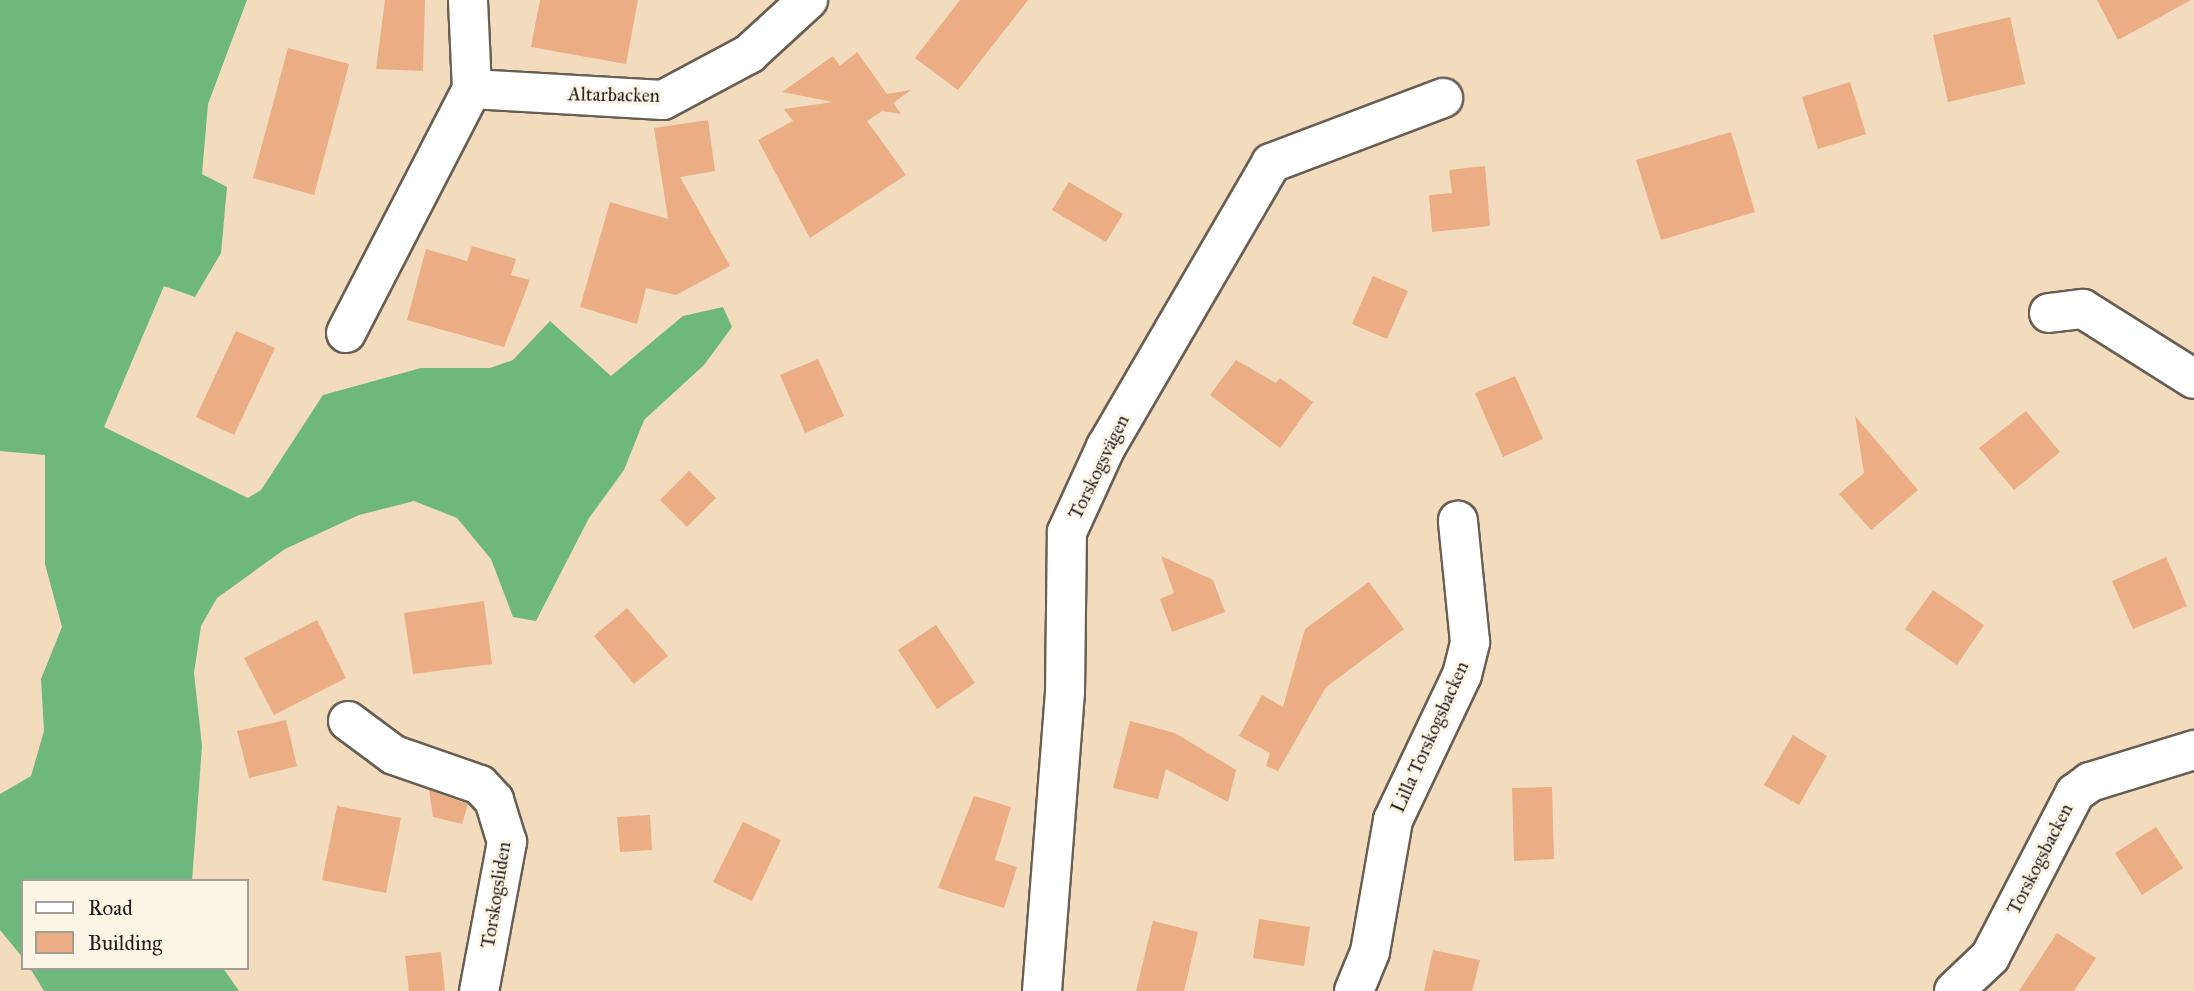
<!DOCTYPE html>
<meta charset="utf-8">
<style>
body{margin:0}
#map{position:relative;width:2194px;height:991px;overflow:hidden;background:#f3dcbd;font-family:"IM FELL Great Primer",serif}
div>[style]{position:absolute}
.forest>*{inset:0;background:#6eb77d}
.building>*{inset:0;background:#eaad84}
.roads{filter:drop-shadow(2px 0 #675f54) drop-shadow(-2px 0 #675f54) drop-shadow(0 2px #675f54) drop-shadow(0 -2px #675f54)}
.minor>*{height:38px;margin:-19px;padding:0 19px;transform-origin:19px;border-radius:19px;background:#fff}
span{translate:-50% -50%;white-space:nowrap;text-align:center;line-height:1.15;-webkit-text-stroke:6px #fcf5e5;paint-order:stroke}
.street-label{font-size:19px;color:#1c1c1c}
.legend{position:absolute;left:21px;top:879px;width:228px;height:91px;box-sizing:border-box;background:#fcf5e5;border:2px solid #a29e95;margin:0;padding:9px 12px;list-style:none;font-size:21px;color:#1c1c1c}
.legend li{display:flex;align-items:center;gap:14px;height:35px}
.legend b{width:35px;border:2px solid #a29e95}
</style>
<div id="map">
<div class="forest">
<i style="clip-path:polygon(0 0,247px 0,208px 104px,202px 174px,227px 187px,221px 253px,195px 297px,164px 286px,104px 427px,248px 498px,261px 490px,323px 395px,421px 368px,490px 368px,513px 360px,550px 321px,611px 376px,683px 316px,723px 307px,732px 327px,704px 365px,644px 420px,624px 470px,589px 518px,536px 621px,513px 617px,491px 559px,457px 518px,414px 501px,359px 515px,285px 549px,217px 598px,201px 626px,194px 673px,202px 746px,192px 881px,23px 881px,23px 958px,0 930px,0 794px,31px 776px,44px 731px,41px 679px,62px 627px,45px 564px,45px 455px,0 451px)"></i>
<i style="clip-path:polygon(30px 968px,223px 968px,239px 991px,44px 991px)"></i>
</div>
<div class="building">
<i style="clip-path:polygon(385px 0,425px 0,423px 71px,376px 69px)"></i>
<i style="clip-path:polygon(540px 0,638px 0,626px 64px,531px 47px)"></i>
<i style="clip-path:polygon(960px 0,1028px 0,958px 90px,915px 58px)"></i>
<i style="clip-path:polygon(2097px 0,2191px 0,2118px 40px)"></i>
<i style="clip-path:polygon(2010px 17px,2025px 84px,1948px 102px,1933px 35px)"></i>
<i style="clip-path:polygon(288px 48px,349px 64px,314px 195px,253px 178px)"></i>
<i style="clip-path:polygon(857px 52px,887px 94px,911px 90px,893px 103px,901px 114px,882px 111px,867px 121px,906px 175px,810px 238px,758px 140px,793px 121px,784px 109px,833px 102px,782px 92px,833px 56px,840px 66px)"></i>
<i style="clip-path:polygon(1850px 82px,1866px 134px,1818px 149px,1802px 97px)"></i>
<i style="clip-path:polygon(708px 120px,715px 171px,680px 177px,730px 266px,676px 295px,646px 288px,637px 324px,580px 307px,610px 202px,668px 219px,654px 128px)"></i>
<i style="clip-path:polygon(1731px 132px,1755px 212px,1661px 240px,1636px 160px)"></i>
<i style="clip-path:polygon(1485px 166px,1490px 226px,1432px 232px,1429px 195px,1452px 193px,1449px 170px)"></i>
<i style="clip-path:polygon(1069px 182px,1123px 214px,1106px 242px,1052px 210px)"></i>
<i style="clip-path:polygon(472px 246px,516px 259px,511px 275px,530px 280px,504px 347px,407px 320px,426px 249px,467px 261px)"></i>
<i style="clip-path:polygon(1373px 276px,1408px 291px,1387px 339px,1352px 324px)"></i>
<i style="clip-path:polygon(236px 331px,275px 348px,234px 435px,196px 417px)"></i>
<i style="clip-path:polygon(818px 359px,844px 416px,805px 433px,780px 375px)"></i>
<i style="clip-path:polygon(1236px 360px,1276px 383px,1280px 378px,1313px 402px,1280px 448px,1210px 395px)"></i>
<i style="clip-path:polygon(1515px 376px,1543px 439px,1503px 457px,1475px 393px)"></i>
<i style="clip-path:polygon(2026px 411px,2060px 452px,2014px 490px,1979px 448px)"></i>
<i style="clip-path:polygon(1855px 416px,1918px 490px,1871px 530px,1839px 494px,1864px 473px)"></i>
<i style="clip-path:polygon(689px 471px,716px 498px,687px 527px,660px 500px)"></i>
<i style="clip-path:polygon(1161px 556px,1213px 580px,1225px 612px,1172px 632px,1160px 599px,1174px 593px)"></i>
<i style="clip-path:polygon(2166px 557px,2187px 606px,2133px 629px,2112px 581px)"></i>
<i style="clip-path:polygon(1369px 582px,1404px 629px,1326px 687px,1278px 771px,1266px 766px,1270px 753px,1239px 736px,1262px 695px,1283px 707px,1305px 629px)"></i>
<i style="clip-path:polygon(1933px 590px,1984px 625px,1957px 665px,1905px 629px)"></i>
<i style="clip-path:polygon(484px 601px,492px 664px,413px 674px,404px 613px)"></i>
<i style="clip-path:polygon(627px 608px,668px 656px,634px 684px,594px 636px)"></i>
<i style="clip-path:polygon(317px 620px,346px 678px,274px 715px,244px 658px)"></i>
<i style="clip-path:polygon(936px 625px,975px 683px,937px 709px,898px 650px)"></i>
<i style="clip-path:polygon(286px 720px,297px 766px,249px 778px,237px 731px)"></i>
<i style="clip-path:polygon(1130px 721px,1175px 733px,1236px 770px,1228px 802px,1166px 769px,1158px 799px,1113px 788px)"></i>
<i style="clip-path:polygon(1793px 735px,1827px 756px,1799px 805px,1764px 785px)"></i>
<i style="clip-path:polygon(1552px 787px,1554px 859px,1514px 861px,1512px 788px)"></i>
<i style="clip-path:polygon(429px 790px,468px 804px,462px 824px,433px 817px)"></i>
<i style="clip-path:polygon(974px 796px,1011px 807px,995px 860px,1017px 867px,1004px 908px,938px 888px)"></i>
<i style="clip-path:polygon(337px 806px,401px 818px,386px 893px,322px 880px)"></i>
<i style="clip-path:polygon(650px 815px,652px 850px,620px 852px,617px 817px)"></i>
<i style="clip-path:polygon(743px 822px,781px 840px,752px 901px,713px 882px)"></i>
<i style="clip-path:polygon(2156px 827px,2183px 868px,2142px 895px,2115px 853px)"></i>
<i style="clip-path:polygon(1259px 919px,1310px 927px,1304px 966px,1253px 958px)"></i>
<i style="clip-path:polygon(1153px 921px,1198px 932px,1184px 991px,1136px 991px)"></i>
<i style="clip-path:polygon(2057px 933px,2096px 958px,2074px 991px,2019px 991px)"></i>
<i style="clip-path:polygon(1433px 950px,1480px 960px,1472px 991px,1424px 991px)"></i>
<i style="clip-path:polygon(441px 952px,445px 991px,409px 991px,405px 956px)"></i>
</div>
<div class="roads">
<div class="minor">
<i style="left:472px;top:89px;width:191px;rotate:3.3deg"></i>
<i style="left:663px;top:100px;width:98px;rotate:-28.1deg"></i>
<i style="left:749px;top:54px;width:80px;rotate:-42.5deg"></i>
<i style="left:2049px;top:313px;width:34px;rotate:-7deg"></i>
<i style="left:2083px;top:309px;width:131px;rotate:32.2deg"></i>
<i style="left:346px;top:333px;width:275px;rotate:-62.7deg"></i>
<i style="left:472px;top:89px;width:89px;rotate:-92.6deg"></i>
<i style="left:348px;top:721px;width:57px;rotate:36.5deg"></i>
<i style="left:394px;top:755px;width:91px;rotate:19.2deg"></i>
<i style="left:480px;top:785px;width:21px;rotate:47deg"></i>
<i style="left:494px;top:800px;width:44px;rotate:72.8deg"></i>
<i style="left:507px;top:842px;width:152px;rotate:100.6deg"></i>
<i style="left:1042px;top:991px;width:300px;rotate:-85.6deg"></i>
<i style="left:1065px;top:692px;width:160px;rotate:-89.3deg"></i>
<i style="left:1067px;top:532px;width:94px;rotate:-65.4deg"></i>
<i style="left:1106px;top:447px;width:328px;rotate:-59.8deg"></i>
<i style="left:1271px;top:163px;width:184px;rotate:-20.7deg"></i>
<i style="left:1354px;top:991px;width:42px;rotate:-67.7deg"></i>
<i style="left:1370px;top:952px;width:134px;rotate:-80.1deg"></i>
<i style="left:1393px;top:820px;width:161px;rotate:-64.6deg"></i>
<i style="left:1462px;top:675px;width:34px;rotate:-76deg"></i>
<i style="left:1470px;top:642px;width:122px;rotate:-95.7deg"></i>
<i style="left:1954px;top:991px;width:50px;rotate:-43.4deg"></i>
<i style="left:1990px;top:957px;width:185px;rotate:-62.6deg"></i>
<i style="left:2075px;top:793px;width:19px;rotate:-36deg"></i>
<i style="left:2090px;top:782px;width:109px;rotate:-17.1deg"></i>
</div>
</div>
<div class="street-label">
<span style="left:614px;top:95px;rotate:1deg">Altarbacken</span>
<span style="left:1099px;top:467px;rotate:-64deg">Torskogsvägen</span>
<span style="left:1430px;top:737px;rotate:-66deg">Lilla Torskogsbacken</span>
<span style="left:2040px;top:859px;rotate:-63deg">Torskogsbacken</span>
<span style="left:496px;top:895px;rotate:-81deg">Torskogsliden</span>
</div>
<ul class="legend">
<li><b style="height:9px;background:#fff"></b>Road</li>
<li><b style="height:19px;background:#eaad84"></b>Building</li>
</ul>
</div>
